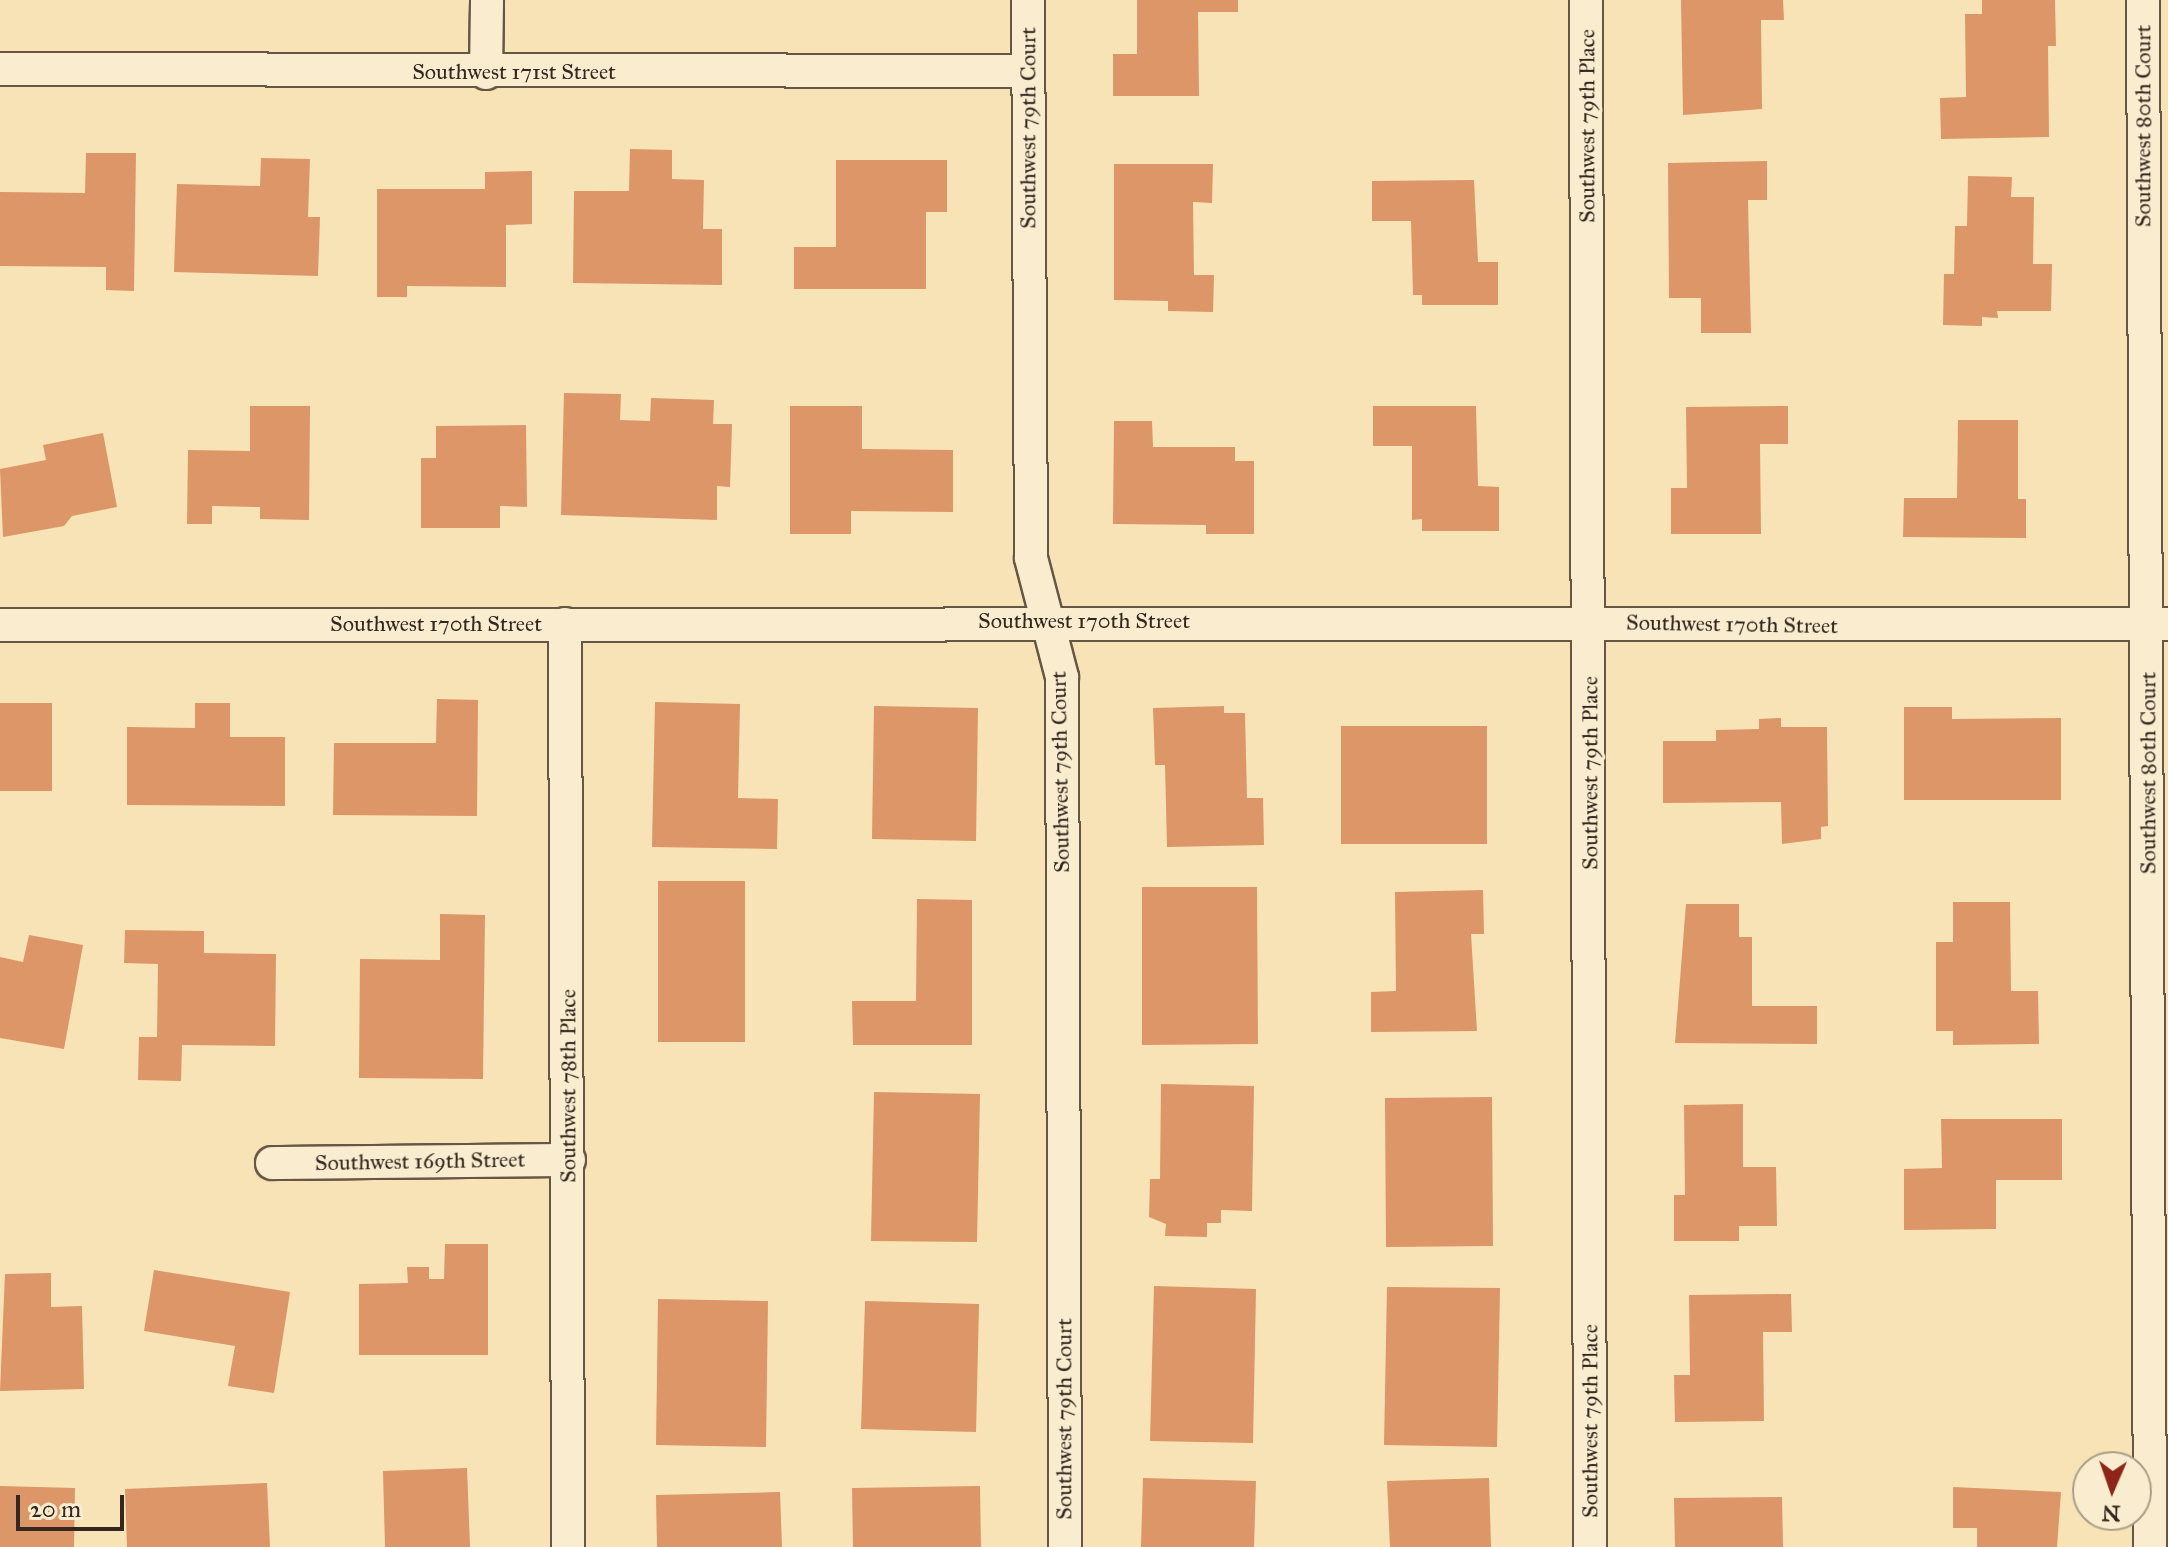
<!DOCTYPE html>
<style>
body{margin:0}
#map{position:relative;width:2168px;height:1547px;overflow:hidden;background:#f7e3b5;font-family:"IM FELL Great Primer",serif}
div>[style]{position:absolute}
.building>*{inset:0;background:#dc9667}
.roads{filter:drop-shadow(2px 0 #655645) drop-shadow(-2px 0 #655645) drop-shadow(0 2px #655645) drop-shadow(0 -2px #655645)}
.minor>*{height:32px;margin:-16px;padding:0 16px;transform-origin:16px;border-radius:16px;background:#faedcf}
span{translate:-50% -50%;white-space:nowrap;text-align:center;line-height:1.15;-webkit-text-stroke:6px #faedcf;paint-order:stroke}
.street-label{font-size:22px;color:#342720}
.north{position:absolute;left:2072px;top:1451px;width:80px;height:80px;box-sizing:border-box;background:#faedcf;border:2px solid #ab9e89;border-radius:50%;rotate:182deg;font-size:22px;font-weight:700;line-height:32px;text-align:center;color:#342720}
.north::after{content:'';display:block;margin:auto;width:28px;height:36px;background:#8f2418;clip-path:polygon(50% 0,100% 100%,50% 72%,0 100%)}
.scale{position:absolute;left:16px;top:1495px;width:108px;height:36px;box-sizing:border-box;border:4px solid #342720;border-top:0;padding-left:10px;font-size:24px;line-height:28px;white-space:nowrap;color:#342720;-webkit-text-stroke:6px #faedcf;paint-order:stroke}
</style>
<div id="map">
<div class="building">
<i style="clip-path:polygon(1137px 0,1238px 0,1238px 12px,1198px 12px,1199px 96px,1113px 96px,1113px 54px,1137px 54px)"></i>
<i style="clip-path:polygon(1681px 0,1783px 0,1784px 20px,1761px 20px,1762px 109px,1683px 115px)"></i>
<i style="clip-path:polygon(1982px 0,2055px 0,2056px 46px,2048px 46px,2049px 137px,1941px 139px,1940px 98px,1966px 97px,1965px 14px,1982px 14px)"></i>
<i style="clip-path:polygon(630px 149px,672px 150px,672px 179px,704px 180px,703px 229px,722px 229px,722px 285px,573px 283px,574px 191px,629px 191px)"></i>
<i style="clip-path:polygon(86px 153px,136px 153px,134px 291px,106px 290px,106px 267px,0 266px,0 192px,85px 193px)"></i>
<i style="clip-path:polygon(261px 158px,310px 159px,308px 217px,320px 217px,318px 276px,174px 272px,177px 184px,260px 186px)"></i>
<i style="clip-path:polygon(836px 160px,947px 160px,947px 212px,926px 212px,926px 289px,794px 289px,794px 247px,836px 247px)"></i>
<i style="clip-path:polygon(1767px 161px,1767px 200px,1748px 200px,1751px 333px,1701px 333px,1701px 298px,1669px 298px,1668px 163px)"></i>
<i style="clip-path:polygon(1114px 164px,1213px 164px,1212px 203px,1193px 202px,1194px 275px,1214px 275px,1213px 312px,1168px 311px,1168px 301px,1114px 300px)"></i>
<i style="clip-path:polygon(532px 171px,532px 224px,506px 225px,506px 287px,407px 286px,407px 297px,377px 297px,377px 189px,485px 189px,485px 172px)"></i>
<i style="clip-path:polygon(1968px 176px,2012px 177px,2011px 197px,2034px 197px,2033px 264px,2052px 264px,2051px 311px,1997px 311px,1998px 318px,1982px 317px,1982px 326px,1943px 325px,1944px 274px,1954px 274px,1955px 226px,1967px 226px)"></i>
<i style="clip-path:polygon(1474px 180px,1478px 262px,1498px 262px,1498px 305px,1422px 305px,1422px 295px,1413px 295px,1411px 221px,1372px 221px,1372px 181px)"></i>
<i style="clip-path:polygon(564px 393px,621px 394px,620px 420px,650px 421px,651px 398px,714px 400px,713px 424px,732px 424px,730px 487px,717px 486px,717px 520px,561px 515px)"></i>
<i style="clip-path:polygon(250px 406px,310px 406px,309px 520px,260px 519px,260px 507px,212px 506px,212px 524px,187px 524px,188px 450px,250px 451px)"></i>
<i style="clip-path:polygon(790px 406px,862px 406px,862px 449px,953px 450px,953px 512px,851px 511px,851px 534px,790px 534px)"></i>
<i style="clip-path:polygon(1373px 406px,1476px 406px,1478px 486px,1499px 487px,1499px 531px,1422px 531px,1422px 519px,1412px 520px,1412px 446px,1373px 446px)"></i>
<i style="clip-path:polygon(1788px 406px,1788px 444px,1760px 444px,1761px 534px,1671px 534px,1671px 488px,1687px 488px,1686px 407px)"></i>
<i style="clip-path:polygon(1958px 420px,2018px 420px,2018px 499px,2026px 499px,2026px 538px,1903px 537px,1904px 498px,1957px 498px)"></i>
<i style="clip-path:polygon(1114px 421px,1152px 421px,1153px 447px,1235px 447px,1235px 461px,1254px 461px,1254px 534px,1206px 534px,1206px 525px,1113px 524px)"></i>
<i style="clip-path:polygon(526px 425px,527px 507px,500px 506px,500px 528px,421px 528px,421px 458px,436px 458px,436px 426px)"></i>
<i style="clip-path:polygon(103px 433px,117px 507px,72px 516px,64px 526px,3px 537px,0 469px,46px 460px,43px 445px)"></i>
<i style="clip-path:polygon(437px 699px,478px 700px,477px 816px,333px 815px,334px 743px,436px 743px)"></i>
<i style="clip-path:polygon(655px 702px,740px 704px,738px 798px,778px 799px,777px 849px,652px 847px)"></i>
<i style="clip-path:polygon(0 703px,52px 703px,52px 791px,0 791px)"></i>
<i style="clip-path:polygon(195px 703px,230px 703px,230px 737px,285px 737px,285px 806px,127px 805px,127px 727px,195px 728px)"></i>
<i style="clip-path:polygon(874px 706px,978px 708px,976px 841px,872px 839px)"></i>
<i style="clip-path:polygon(1224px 706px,1224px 713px,1245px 713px,1247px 798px,1263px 798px,1264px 845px,1167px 847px,1165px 765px,1155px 765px,1153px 708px)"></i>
<i style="clip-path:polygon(1904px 707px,1952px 707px,1952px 719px,2061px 718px,2061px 800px,1904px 800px)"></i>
<i style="clip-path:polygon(1781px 718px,1781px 727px,1827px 727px,1828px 826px,1821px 827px,1821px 839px,1782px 844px,1781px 802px,1663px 803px,1663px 741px,1716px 741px,1716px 730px,1759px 729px,1759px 719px)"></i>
<i style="clip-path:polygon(1341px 726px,1487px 726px,1487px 844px,1341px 844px)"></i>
<i style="clip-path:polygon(658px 881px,745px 881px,745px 1042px,658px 1042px)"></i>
<i style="clip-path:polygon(1142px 887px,1257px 887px,1258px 1044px,1142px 1045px)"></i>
<i style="clip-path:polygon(1483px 890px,1484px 934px,1471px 934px,1477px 1031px,1371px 1032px,1371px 992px,1396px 991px,1395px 892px)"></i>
<i style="clip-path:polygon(917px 899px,972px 900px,972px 1045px,853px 1045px,852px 1001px,916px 1001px)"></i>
<i style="clip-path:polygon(1953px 902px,2010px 902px,2011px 991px,2038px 991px,2039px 1044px,1953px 1045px,1953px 1031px,1936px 1031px,1936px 942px,1953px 942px)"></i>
<i style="clip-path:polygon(1686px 904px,1739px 904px,1739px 937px,1752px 937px,1752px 1006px,1817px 1006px,1817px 1044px,1675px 1043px)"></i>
<i style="clip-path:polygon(440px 914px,485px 915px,483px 1079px,359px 1078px,360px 959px,440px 960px)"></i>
<i style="clip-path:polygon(125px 930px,204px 931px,204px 953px,276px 954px,275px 1046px,182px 1045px,181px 1081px,138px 1080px,139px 1037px,157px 1037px,158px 964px,124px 963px)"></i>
<i style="clip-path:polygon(29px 935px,83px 945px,64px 1049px,0 1038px,0 957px,23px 962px)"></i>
<i style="clip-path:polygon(1161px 1084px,1254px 1086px,1252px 1211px,1221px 1210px,1221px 1223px,1207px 1223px,1207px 1237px,1165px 1236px,1166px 1224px,1149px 1217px,1150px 1179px,1160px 1179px)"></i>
<i style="clip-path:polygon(874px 1092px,980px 1094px,977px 1242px,871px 1241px)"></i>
<i style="clip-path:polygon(1492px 1097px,1493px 1246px,1386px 1247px,1385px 1098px)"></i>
<i style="clip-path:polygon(1743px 1104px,1743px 1167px,1776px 1167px,1777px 1226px,1739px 1226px,1739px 1241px,1674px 1241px,1674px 1195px,1685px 1195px,1684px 1105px)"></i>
<i style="clip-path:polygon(1941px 1119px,2062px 1119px,2062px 1180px,1996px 1180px,1996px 1229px,1904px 1230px,1904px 1169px,1942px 1168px)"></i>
<i style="clip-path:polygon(445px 1244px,488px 1244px,488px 1355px,359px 1355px,359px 1284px,408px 1283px,407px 1267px,429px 1267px,429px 1279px,444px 1279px)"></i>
<i style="clip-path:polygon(154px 1270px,290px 1292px,274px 1393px,228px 1386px,235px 1346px,144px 1331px)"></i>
<i style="clip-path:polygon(51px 1273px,51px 1307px,82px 1306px,84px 1389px,0 1391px,5px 1274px)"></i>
<i style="clip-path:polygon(1154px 1286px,1256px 1289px,1253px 1443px,1150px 1441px)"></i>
<i style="clip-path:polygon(1387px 1287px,1500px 1288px,1497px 1447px,1384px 1445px)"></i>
<i style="clip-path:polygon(1791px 1294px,1792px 1332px,1763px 1332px,1764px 1421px,1675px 1422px,1674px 1375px,1690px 1375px,1689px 1295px)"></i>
<i style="clip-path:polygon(658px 1299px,768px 1301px,766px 1447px,656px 1445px)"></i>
<i style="clip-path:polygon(865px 1301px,979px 1304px,976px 1432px,861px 1429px)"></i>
<i style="clip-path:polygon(467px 1468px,470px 1547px,385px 1547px,383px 1471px)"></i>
<i style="clip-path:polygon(1143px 1478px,1256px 1481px,1254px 1547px,1141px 1547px)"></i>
<i style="clip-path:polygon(1489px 1478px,1491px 1547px,1390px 1547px,1387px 1481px)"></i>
<i style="clip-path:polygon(267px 1483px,270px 1547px,127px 1547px,125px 1489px)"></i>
<i style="clip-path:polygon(0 1486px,75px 1488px,74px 1547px,0 1547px)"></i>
<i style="clip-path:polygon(980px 1486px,981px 1547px,853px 1547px,852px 1488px)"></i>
<i style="clip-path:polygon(1953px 1487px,2061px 1492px,2057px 1547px,1977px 1547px,1977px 1528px,1953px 1528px)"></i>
<i style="clip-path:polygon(780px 1492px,782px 1547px,657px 1547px,656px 1495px)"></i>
<i style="clip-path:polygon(1782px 1497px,1783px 1547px,1675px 1547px,1674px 1498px)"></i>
</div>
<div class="roads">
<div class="minor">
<i style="left:1028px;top:0;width:558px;rotate:89.69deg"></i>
<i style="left:1031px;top:558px;width:123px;rotate:75.4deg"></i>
<i style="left:1062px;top:677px;width:870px;rotate:89.8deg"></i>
<i style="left:1586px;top:0;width:1547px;rotate:89.85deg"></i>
<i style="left:2143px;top:0;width:1547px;rotate:89.74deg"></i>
<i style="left:0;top:69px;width:1027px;rotate:0.11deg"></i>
<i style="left:486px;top:73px;width:73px;rotate:-89.2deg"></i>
<i style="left:565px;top:624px;width:923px;rotate:89.81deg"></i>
<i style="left:0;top:625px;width:2168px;rotate:-0.03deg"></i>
<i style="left:272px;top:1163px;width:297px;rotate:-0.6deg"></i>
</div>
</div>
<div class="street-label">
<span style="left:514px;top:72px">Southwest 171st Street</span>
<span style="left:1587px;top:126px;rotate:-90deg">Southwest 79th Place</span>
<span style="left:2143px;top:126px;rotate:-90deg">Southwest 80th Court</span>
<span style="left:1028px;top:128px;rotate:-90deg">Southwest 79th Court</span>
<span style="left:1084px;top:621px">Southwest 170th Street</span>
<span style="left:436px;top:624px">Southwest 170th Street</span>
<span style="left:1732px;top:624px;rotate:1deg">Southwest 170th Street</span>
<span style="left:1060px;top:772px;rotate:-91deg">Southwest 79th Court</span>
<span style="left:1590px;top:773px;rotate:-90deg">Southwest 79th Place</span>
<span style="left:2148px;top:773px;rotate:-90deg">Southwest 80th Court</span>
<span style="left:568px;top:1086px;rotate:-90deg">Southwest 78th Place</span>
<span style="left:420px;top:1161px;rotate:-1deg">Southwest 169th Street</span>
<span style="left:1064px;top:1419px;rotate:-90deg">Southwest 79th Court</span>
<span style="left:1590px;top:1421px;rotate:-90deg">Southwest 79th Place</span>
</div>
<div class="north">N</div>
<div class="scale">20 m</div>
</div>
